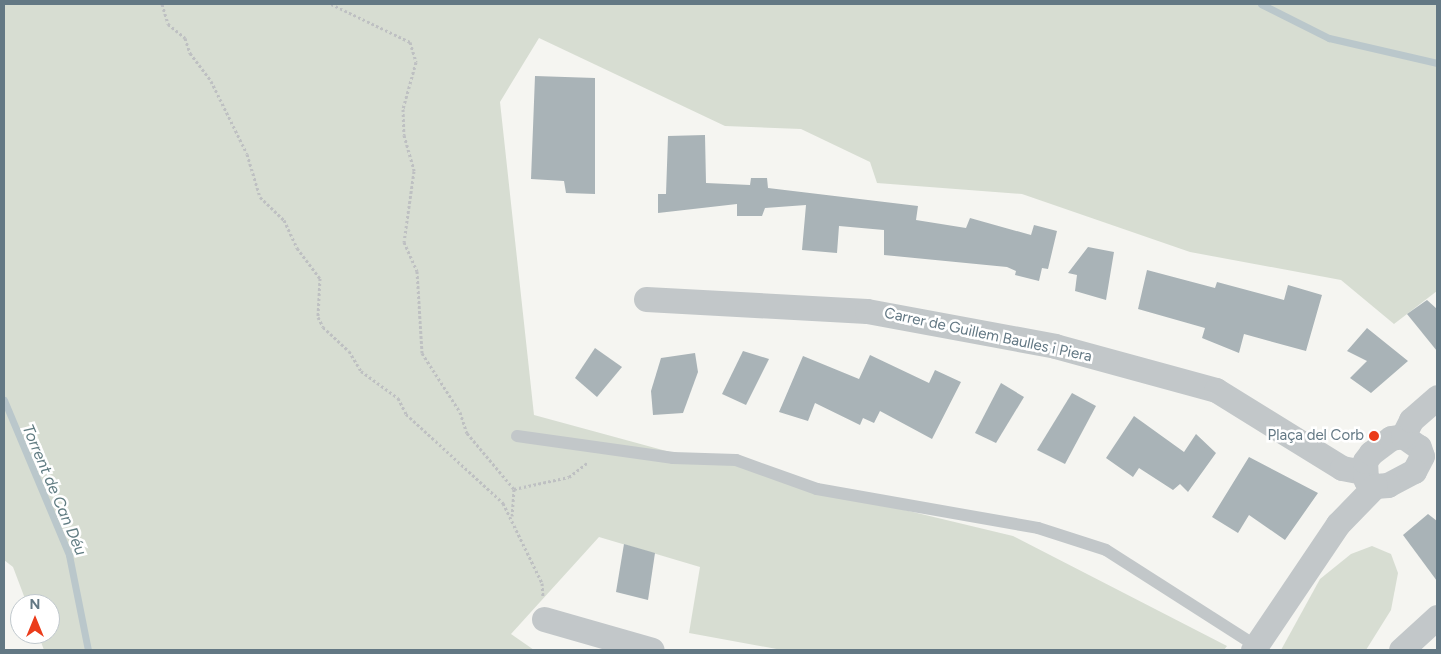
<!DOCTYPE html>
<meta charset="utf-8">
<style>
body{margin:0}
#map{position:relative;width:1441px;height:654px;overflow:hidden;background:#f5f5f1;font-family:Figtree,sans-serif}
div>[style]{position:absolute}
.green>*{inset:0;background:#d7ddd2}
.stream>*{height:7px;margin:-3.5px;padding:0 3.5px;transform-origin:3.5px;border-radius:3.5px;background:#bac7cb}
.building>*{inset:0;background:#a9b3b7}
.path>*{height:3px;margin-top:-1.5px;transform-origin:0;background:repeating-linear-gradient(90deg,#bec0c2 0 2.5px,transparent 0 5px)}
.lane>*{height:12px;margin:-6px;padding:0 6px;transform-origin:6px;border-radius:6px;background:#c2c7c9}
.street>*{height:25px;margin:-12.5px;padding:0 12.5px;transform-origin:12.5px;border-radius:12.5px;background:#c2c7c9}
.dots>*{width:14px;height:14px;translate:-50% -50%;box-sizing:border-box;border:2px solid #fff;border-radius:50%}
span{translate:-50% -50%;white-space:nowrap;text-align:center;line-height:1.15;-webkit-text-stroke:5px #fff;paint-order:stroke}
.street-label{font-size:15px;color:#637884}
.poi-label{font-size:15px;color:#637884}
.right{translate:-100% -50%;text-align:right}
.water-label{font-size:16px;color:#5f7b81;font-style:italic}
.frame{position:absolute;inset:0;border:5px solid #637884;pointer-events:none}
.north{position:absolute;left:10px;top:594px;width:50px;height:50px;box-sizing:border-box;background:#fff;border:1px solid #c1c9ce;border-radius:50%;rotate:0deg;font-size:14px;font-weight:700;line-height:20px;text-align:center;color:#637884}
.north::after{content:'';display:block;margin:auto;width:18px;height:22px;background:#eb3c1b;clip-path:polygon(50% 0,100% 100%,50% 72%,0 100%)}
</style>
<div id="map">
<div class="green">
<i style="clip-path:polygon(4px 4px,1437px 4px,1437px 291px,1394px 324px,1341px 280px,1190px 252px,1022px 194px,877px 183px,870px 162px,801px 129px,725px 126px,539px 38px,500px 102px,534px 415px,703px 461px,736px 460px,817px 489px,1013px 536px,1227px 646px,1224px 650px,782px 650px,689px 633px,700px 567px,599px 537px,511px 634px,534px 650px,44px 650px,38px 634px,50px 634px,50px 604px,27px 604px,13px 567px,4px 560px)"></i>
<i style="clip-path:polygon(1372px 546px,1391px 554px,1398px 573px,1391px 610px,1366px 650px,1281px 650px,1320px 579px,1351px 554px)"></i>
</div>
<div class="stream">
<i style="left:1261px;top:4px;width:76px;rotate:26.6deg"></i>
<i style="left:1329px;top:38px;width:111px;rotate:13deg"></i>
<i style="left:4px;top:400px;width:168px;rotate:67.2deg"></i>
<i style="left:69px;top:555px;width:97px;rotate:78.7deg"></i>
</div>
<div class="building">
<i style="clip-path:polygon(535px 76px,595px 78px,595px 194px,566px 193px,564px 181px,531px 179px)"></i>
<i style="clip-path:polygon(705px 135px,706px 183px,750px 185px,751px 178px,767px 178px,768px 188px,918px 206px,916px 220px,966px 228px,970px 218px,1031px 235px,1034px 225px,1057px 231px,1048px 269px,1042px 268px,1039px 281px,1015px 275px,1016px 271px,1007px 267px,884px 255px,884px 230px,839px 226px,837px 253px,802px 250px,806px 205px,765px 208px,762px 216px,737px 216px,737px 204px,658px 213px,658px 194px,666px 194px,668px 136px)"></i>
<i style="clip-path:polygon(1088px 247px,1114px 252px,1106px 300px,1075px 291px,1077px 275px,1068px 273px)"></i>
<i style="clip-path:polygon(1147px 270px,1215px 288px,1217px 282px,1284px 300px,1288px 285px,1322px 295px,1306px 351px,1244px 334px,1239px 353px,1202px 338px,1205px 328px,1138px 309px)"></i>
<i style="clip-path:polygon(1427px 300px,1437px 309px,1437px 351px,1407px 314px)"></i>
<i style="clip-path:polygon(1367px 328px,1408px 361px,1371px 393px,1350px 378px,1367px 361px,1347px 351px)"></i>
<i style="clip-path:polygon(595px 348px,622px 367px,597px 397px,575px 378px)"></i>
<i style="clip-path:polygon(743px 351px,769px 359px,746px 405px,722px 394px)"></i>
<i style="clip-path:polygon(695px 353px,698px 372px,683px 413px,653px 415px,651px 391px,661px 358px)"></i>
<i style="clip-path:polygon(870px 355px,929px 383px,935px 370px,961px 382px,932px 439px,880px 411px,874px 423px,863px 418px,860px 425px,815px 403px,808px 421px,779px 412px,803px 356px,859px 379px)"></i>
<i style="clip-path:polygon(1001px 383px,1024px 397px,996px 443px,975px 433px)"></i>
<i style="clip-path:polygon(1072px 393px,1096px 406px,1065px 464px,1037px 450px)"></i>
<i style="clip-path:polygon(1134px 416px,1184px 452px,1196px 434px,1216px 453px,1188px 492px,1180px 484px,1173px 490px,1139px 468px,1133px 477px,1106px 458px)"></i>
<i style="clip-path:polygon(1249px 457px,1318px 493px,1285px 540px,1249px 515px,1238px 533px,1212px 517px)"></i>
<i style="clip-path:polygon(1428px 514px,1437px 521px,1437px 581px,1403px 535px)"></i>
<i style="clip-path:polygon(624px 544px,655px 553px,648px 600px,616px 592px)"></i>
</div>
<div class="path">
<i style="left:162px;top:4px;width:21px;rotate:73deg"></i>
<i style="left:168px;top:24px;width:22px;rotate:39deg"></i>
<i style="left:185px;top:38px;width:16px;rotate:72deg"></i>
<i style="left:190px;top:53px;width:35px;rotate:53deg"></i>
<i style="left:211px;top:81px;width:81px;rotate:63.7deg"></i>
<i style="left:247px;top:154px;width:45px;rotate:73.2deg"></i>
<i style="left:260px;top:197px;width:33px;rotate:44deg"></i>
<i style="left:284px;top:220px;width:31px;rotate:65deg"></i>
<i style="left:297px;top:248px;width:38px;rotate:53deg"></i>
<i style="left:320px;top:278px;width:39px;rotate:93deg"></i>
<i style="left:318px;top:317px;width:11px;rotate:63deg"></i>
<i style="left:323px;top:327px;width:35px;rotate:43deg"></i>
<i style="left:349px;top:351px;width:23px;rotate:59deg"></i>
<i style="left:361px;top:371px;width:46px;rotate:36.1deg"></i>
<i style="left:398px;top:398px;width:18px;rotate:63deg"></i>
<i style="left:406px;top:414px;width:132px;rotate:42.5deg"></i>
<i style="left:503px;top:503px;width:89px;rotate:64deg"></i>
<i style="left:542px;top:583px;width:13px;rotate:86deg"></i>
<i style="left:331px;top:4px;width:88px;rotate:25.7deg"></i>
<i style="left:410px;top:42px;width:21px;rotate:73deg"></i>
<i style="left:416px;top:62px;width:49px;rotate:105.5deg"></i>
<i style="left:403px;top:109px;width:26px;rotate:88deg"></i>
<i style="left:404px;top:135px;width:37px;rotate:74deg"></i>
<i style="left:414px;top:171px;width:72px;rotate:98deg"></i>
<i style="left:404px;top:242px;width:32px;rotate:66deg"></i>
<i style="left:417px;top:271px;width:82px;rotate:86.5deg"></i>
<i style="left:422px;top:353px;width:70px;rotate:57.2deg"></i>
<i style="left:460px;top:412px;width:22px;rotate:72deg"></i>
<i style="left:467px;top:433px;width:73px;rotate:50deg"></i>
<i style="left:514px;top:489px;width:27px;rotate:94deg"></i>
<i style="left:514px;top:489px;width:56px;rotate:-12.3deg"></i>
<i style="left:569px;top:477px;width:23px;rotate:-38deg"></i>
</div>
<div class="lane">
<i style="left:517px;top:436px;width:158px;rotate:8deg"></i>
<i style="left:673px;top:458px;width:63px;rotate:1.8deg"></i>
<i style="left:736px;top:460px;width:86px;rotate:19.7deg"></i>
<i style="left:817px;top:489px;width:224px;rotate:10deg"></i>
<i style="left:1038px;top:528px;width:71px;rotate:17.9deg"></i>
<i style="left:1106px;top:550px;width:178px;rotate:32.6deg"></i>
</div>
<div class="street">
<i style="left:646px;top:299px;width:221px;rotate:3.1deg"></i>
<i style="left:867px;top:311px;width:191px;rotate:10.5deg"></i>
<i style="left:1055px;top:346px;width:167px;rotate:15.3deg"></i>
<i style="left:1216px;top:390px;width:148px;rotate:31.8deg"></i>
<i style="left:1342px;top:468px;width:21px;rotate:11deg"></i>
<i style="left:1403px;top:436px;width:19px;rotate:35deg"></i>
<i style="left:1419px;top:447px;width:9px;rotate:72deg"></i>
<i style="left:1422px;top:456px;width:17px;rotate:118deg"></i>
<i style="left:1414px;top:471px;width:30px;rotate:152deg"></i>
<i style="left:1388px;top:485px;width:13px;rotate:176deg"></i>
<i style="left:1375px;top:486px;width:11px;rotate:-146deg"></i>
<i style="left:1366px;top:480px;width:19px;rotate:-93deg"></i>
<i style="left:1365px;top:461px;width:10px;rotate:-53deg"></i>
<i style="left:1371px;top:453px;width:25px;rotate:-37deg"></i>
<i style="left:1391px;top:438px;width:12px;rotate:-9deg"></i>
<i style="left:1403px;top:436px;width:18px;rotate:-63deg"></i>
<i style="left:1411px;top:420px;width:35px;rotate:-41deg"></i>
<i style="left:544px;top:619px;width:112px;rotate:16deg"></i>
<i style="left:1253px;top:650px;width:152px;rotate:-56deg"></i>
<i style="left:1338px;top:524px;width:53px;rotate:-45.8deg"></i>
<i style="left:1401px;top:650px;width:49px;rotate:-42.5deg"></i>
</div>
<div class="dots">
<i style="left:1374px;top:436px;background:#eb3c1b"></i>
</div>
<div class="street-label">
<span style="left:988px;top:335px;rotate:12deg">Carrer de Guillem Baulles i Piera</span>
</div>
<div class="poi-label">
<span class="right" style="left:1364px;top:436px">Plaça del Corb</span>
</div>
<div class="water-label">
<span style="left:54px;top:490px;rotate:67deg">Torrent de Can Déu</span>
</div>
<div class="frame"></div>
<div class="north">N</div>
</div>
